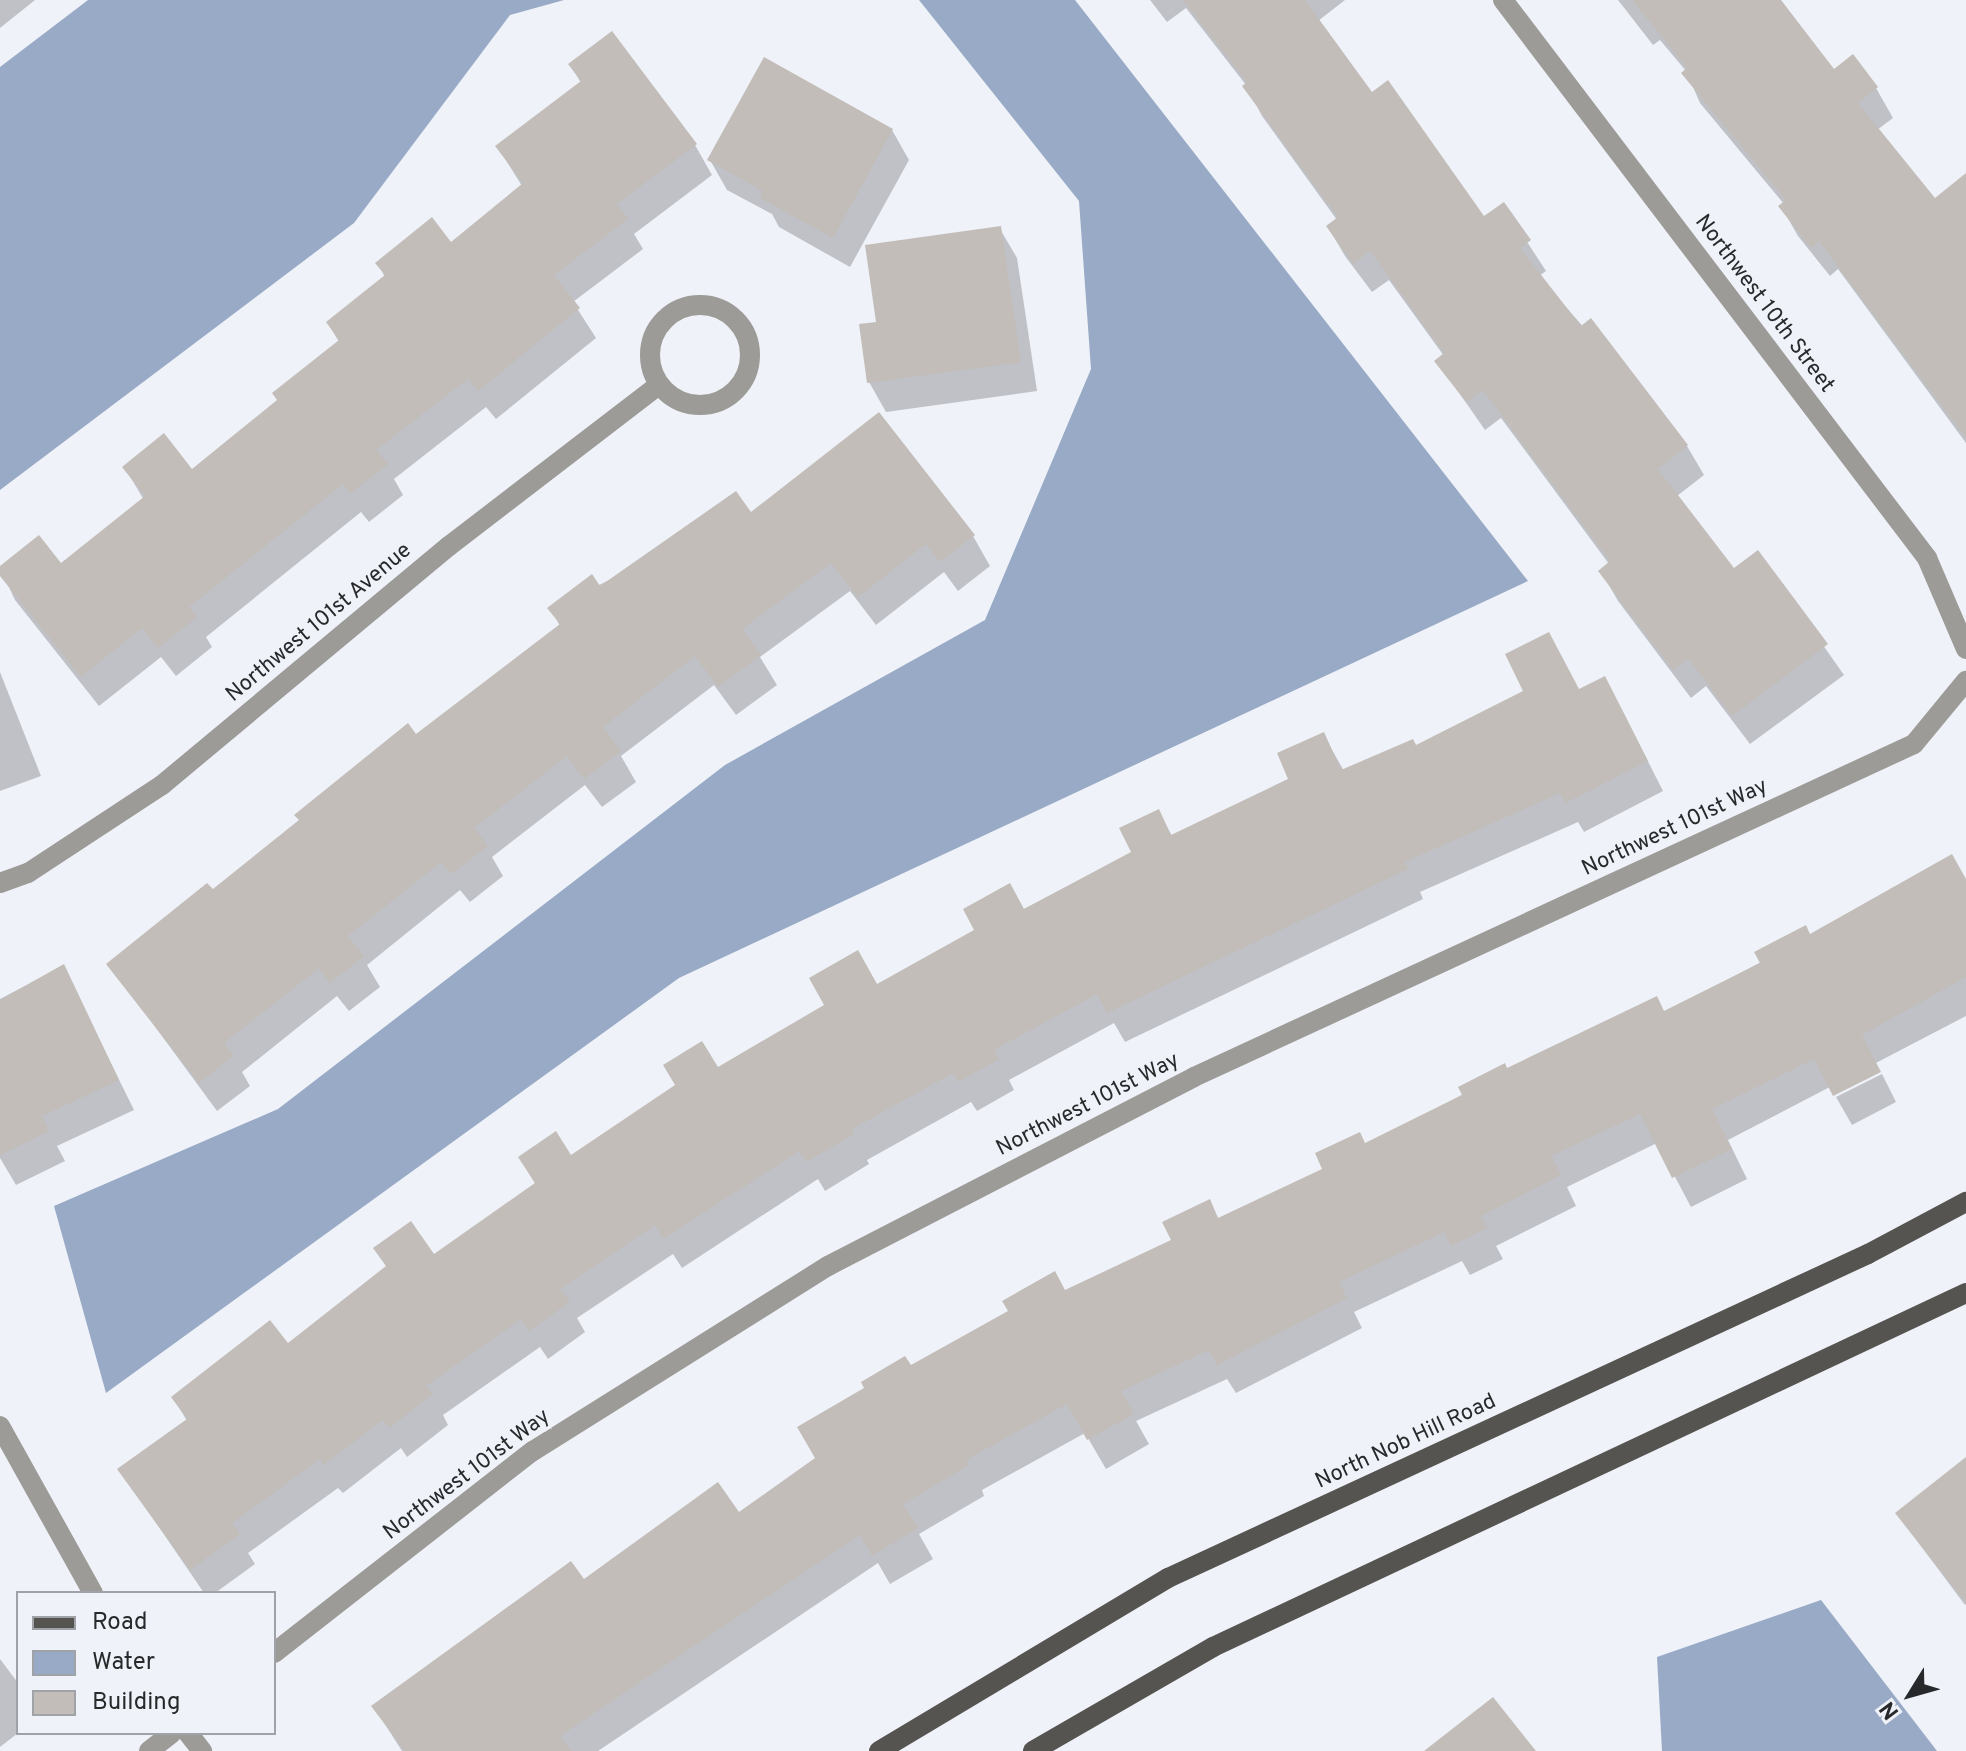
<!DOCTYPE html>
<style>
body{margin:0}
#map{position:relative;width:1966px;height:1751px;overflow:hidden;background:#eff2f8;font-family:Overpass,sans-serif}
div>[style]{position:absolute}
.water>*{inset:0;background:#98aac5}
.shadow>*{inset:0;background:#0003}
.building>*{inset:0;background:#c2bdb8}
.minor>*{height:20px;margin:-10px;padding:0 10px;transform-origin:10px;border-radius:10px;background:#9c9b98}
.minor>.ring{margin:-10px;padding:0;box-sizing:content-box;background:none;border:20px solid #9c9b98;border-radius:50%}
.major>*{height:20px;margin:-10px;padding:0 10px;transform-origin:10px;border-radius:10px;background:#565450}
span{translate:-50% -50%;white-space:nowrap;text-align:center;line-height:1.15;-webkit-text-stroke:6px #eff2f8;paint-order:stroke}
.street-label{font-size:22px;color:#27292b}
.legend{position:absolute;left:16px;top:1591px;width:260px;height:144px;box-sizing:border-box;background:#eff2f8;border:2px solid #9fa2a6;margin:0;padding:10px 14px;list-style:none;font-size:24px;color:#27292b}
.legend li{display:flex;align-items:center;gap:16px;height:40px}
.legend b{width:40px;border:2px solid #9fa2a6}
.north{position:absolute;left:1870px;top:1655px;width:80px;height:80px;-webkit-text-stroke:6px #eff2f8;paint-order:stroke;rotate:233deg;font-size:22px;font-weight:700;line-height:32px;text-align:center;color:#27292b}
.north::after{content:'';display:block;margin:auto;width:28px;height:36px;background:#27292b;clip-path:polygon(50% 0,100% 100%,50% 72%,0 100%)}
</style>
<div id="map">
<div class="water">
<i style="clip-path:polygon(88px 0,564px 0,510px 15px,354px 223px,0 490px,0 67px)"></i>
<i style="clip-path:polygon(919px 0,1075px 0,1528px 581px,679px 978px,106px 1393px,54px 1206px,278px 1109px,725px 765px,985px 620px,1091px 369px,1079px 201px)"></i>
<i style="clip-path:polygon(1821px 1600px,1937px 1751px,1662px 1751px,1657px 1657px)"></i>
</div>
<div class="shadow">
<i style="clip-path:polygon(0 0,35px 0,0 28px)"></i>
<i style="clip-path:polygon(1150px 0,1345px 0,1318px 21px,1372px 95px,1484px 219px,1503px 205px,1546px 271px,1539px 276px,1687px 446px,1704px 475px,1677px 496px,1734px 571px,1758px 553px,1844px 675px,1750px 744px,1706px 686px,1691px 698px,1618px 601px,1601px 571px,1609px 564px,1501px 418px,1485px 430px,1437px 361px,1444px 356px,1389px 280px,1372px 292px,1345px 256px,1328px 227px,1337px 220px,1262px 116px,1246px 85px,1186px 8px,1167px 22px)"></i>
<i style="clip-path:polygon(1618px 0,1778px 0,1834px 71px,1876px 88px,1893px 118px,1877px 130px,1934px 201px,1966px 205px,1966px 443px,1838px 269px,1830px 276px,1798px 236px,1781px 206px,1784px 204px,1700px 103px,1686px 71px,1660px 40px,1653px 45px)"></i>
<i style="clip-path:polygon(570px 64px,695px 145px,712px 175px,634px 234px,643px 249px,573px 302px,596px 338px,496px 419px,486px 407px,394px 479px,403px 495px,369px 522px,361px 512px,206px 637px,212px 647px,176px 676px,161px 657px,99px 706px,15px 600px,0 568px,60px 566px,144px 500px,125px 468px,192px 472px,279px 402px,339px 342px,328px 323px,385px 277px,378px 264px,450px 244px,522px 186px,497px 146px,581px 83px)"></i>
<i style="clip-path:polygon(892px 130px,909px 160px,850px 267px,779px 227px,772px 214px,727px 190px,710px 160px)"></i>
<i style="clip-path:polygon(1000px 229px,1017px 258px,1037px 391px,886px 412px,869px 382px,878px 324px)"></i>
<i style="clip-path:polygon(750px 514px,973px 536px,990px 566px,958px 591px,944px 572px,876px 625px,850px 591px,760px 657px,777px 685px,736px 715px,714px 685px,621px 756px,636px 782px,602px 807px,585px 785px,492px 857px,503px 876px,470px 902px,460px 890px,367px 965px,380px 987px,349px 1011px,337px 996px,242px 1072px,250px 1086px,217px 1111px,109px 964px,212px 892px,560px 626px,550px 608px)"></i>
<i style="clip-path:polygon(0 672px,41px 776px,0 791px)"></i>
<i style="clip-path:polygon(1579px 691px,1621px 708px,1663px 791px,1584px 832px,1578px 822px,1420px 892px,1423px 899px,1125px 1042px,1114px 1023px,1009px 1080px,1014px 1090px,977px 1111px,971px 1102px,867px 1160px,869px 1164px,825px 1191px,818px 1179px,682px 1268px,673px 1254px,577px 1318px,585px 1332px,548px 1359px,540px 1347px,443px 1415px,448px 1425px,407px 1457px,401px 1448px,343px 1493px,338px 1488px,248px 1553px,255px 1564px,215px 1593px,204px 1593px,120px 1470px,187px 1421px,174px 1398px,288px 1346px,387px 1268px,376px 1249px,434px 1257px,536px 1185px,520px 1158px,571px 1157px,717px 1070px,1133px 852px,1158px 811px,1172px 836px,1291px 780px,1323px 734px,1344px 771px)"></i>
<i style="clip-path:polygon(1966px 882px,1966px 1016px,1728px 1140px,1747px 1179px,1691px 1207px,1657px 1143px,1567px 1187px,1576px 1206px,1496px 1246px,1503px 1259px,1470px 1275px,1462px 1261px,1354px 1312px,1362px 1328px,1236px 1393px,1227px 1379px,1136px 1421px,1149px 1444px,1106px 1469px,1085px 1433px,982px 1490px,984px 1496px,919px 1534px,933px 1559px,890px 1584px,878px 1563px,598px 1751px,402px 1751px,374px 1707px,583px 1582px,738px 1515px,817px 1458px,910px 1368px,1174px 1241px,1209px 1202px,1219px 1220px,1325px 1170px,1507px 1070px,1665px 1013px,1810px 936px)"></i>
<i style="clip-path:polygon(63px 966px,134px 1110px,57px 1146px,65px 1161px,16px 1185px,0 1158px,0 999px)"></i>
<i style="clip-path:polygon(1882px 1074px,1896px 1102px,1852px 1125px,1836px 1097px)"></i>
<i style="clip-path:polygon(1966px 1459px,1966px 1604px,1965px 1605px,1897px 1514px)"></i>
<i style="clip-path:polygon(0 1659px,18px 1683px,18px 1733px,0 1747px)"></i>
</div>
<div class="building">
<i style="clip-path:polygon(1183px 0,1305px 0,1372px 92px,1388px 80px,1484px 216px,1504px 202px,1531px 240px,1520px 248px,1581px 326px,1591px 318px,1688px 445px,1658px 469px,1734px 568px,1758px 550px,1828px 644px,1732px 716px,1688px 658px,1673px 670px,1598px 571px,1610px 561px,1483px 390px,1466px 402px,1434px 361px,1444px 353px,1370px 251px,1353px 264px,1326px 226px,1338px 217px,1242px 86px,1247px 82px)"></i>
<i style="clip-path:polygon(1632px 0,1781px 0,1834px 69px,1853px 54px,1878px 87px,1858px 103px,1935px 198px,1966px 173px,1966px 438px,1819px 241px,1811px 248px,1778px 206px,1786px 200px,1681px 73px,1687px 68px)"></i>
<i style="clip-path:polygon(612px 31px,697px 144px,617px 204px,628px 219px,554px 275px,580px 308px,478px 391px,468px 379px,376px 450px,388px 464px,350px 494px,343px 484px,189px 607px,197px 617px,158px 648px,142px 628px,81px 677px,0 576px,0 566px,39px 535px,61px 563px,145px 496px,122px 467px,164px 433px,192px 469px,277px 400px,272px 393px,339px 340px,326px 322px,385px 275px,375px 263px,432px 217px,451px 242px,523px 183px,495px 146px,581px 81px,568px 64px)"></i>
<i style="clip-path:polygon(764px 57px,893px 129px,833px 238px,760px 198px,763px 191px,707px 160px)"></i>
<i style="clip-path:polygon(1001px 226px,1021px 362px,867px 383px,859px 324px,876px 322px,865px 245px)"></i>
<i style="clip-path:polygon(879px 412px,975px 535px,940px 562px,926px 544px,858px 597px,831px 563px,742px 629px,761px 655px,718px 687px,695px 656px,603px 727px,621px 751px,584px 779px,567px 756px,474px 828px,488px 846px,451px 874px,441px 862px,348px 936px,364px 956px,330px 983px,319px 968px,224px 1043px,234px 1055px,199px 1083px,106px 964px,207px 883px,213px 889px,299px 820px,294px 815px,408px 723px,416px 734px,560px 624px,547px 608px,592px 574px,600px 586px,736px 491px,751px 512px)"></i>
<i style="clip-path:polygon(1549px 632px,1579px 689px,1605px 676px,1648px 761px,1565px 803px,1560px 793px,1405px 862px,1408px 869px,1107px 1013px,1097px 994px,994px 1050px,999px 1059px,958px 1082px,953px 1073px,852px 1129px,854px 1134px,806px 1162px,799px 1151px,663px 1239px,655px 1225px,560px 1289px,570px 1302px,529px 1331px,521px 1319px,426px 1386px,433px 1394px,389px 1428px,382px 1420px,324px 1465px,320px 1459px,232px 1523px,240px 1534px,190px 1570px,117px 1469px,187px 1419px,171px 1397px,270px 1320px,288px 1343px,386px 1266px,373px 1248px,411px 1221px,434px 1254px,535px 1183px,518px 1157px,556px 1131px,571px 1155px,675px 1085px,663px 1065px,702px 1041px,718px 1067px,824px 1005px,809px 978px,858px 950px,877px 984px,974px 930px,963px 909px,1010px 883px,1024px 909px,1131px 852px,1119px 828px,1159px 809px,1171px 835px,1288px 779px,1277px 753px,1324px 732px,1341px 770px,1413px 739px,1416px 745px,1523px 691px,1505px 654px)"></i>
<i style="clip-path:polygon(1952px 854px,1966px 879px,1966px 977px,1862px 1035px,1881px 1072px,1833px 1096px,1814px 1059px,1712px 1109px,1732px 1149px,1672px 1178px,1640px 1114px,1551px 1156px,1561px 1175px,1481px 1216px,1487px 1228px,1451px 1246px,1444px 1232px,1339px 1282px,1347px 1298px,1217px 1365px,1209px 1350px,1121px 1391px,1134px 1414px,1087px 1440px,1067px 1404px,966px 1460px,969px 1465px,903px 1504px,918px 1528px,872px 1556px,860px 1535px,560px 1736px,571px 1751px,405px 1751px,371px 1706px,571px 1561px,584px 1579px,718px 1482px,739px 1512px,815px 1458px,797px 1427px,864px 1388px,861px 1382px,905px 1356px,911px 1365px,1008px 1311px,1002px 1301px,1055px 1271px,1065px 1290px,1171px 1240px,1162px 1222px,1210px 1199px,1218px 1218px,1322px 1169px,1315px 1153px,1360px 1132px,1365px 1143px,1462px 1095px,1458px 1087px,1505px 1063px,1507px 1068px,1657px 996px,1664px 1011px,1760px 963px,1754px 952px,1806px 925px,1810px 934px)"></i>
<i style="clip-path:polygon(64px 964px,119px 1080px,42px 1116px,49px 1131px,0 1155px,0 1000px)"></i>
<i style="clip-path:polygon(1966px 1457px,1966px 1603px,1895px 1513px)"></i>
<i style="clip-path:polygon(1493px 1697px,1536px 1751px,1424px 1751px)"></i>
</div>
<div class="minor">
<i style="left:1503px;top:0;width:701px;rotate:52.77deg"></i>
<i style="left:1927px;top:558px;width:99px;rotate:66.8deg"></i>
<i class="ring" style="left:650px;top:305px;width:80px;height:80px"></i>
<i style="left:0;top:883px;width:30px;rotate:-20deg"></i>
<i style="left:28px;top:873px;width:160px;rotate:-33.3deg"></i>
<i style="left:162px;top:785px;width:373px;rotate:-39.8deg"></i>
<i style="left:449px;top:546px;width:265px;rotate:-37.5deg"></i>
<i style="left:0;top:1426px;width:191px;rotate:60.9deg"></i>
<i style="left:274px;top:1653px;width:328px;rotate:-38deg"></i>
<i style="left:533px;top:1451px;width:348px;rotate:-32.1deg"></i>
<i style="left:828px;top:1266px;width:412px;rotate:-27.3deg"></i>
<i style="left:1194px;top:1077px;width:793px;rotate:-24.82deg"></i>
<i style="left:1914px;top:744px;width:82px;rotate:-50.5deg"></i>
<i style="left:188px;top:1733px;width:23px;rotate:52deg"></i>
<i style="left:149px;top:1751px;width:29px;rotate:-38deg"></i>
</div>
<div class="major">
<i style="left:879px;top:1751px;width:337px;rotate:-30.9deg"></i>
<i style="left:1168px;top:1578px;width:771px;rotate:-24.84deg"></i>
<i style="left:1868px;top:1254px;width:111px;rotate:-28deg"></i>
<i style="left:1033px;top:1751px;width:208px;rotate:-30deg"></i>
<i style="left:1213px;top:1647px;width:832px;rotate:-25.18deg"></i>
</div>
<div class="street-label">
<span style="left:1764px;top:304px;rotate:53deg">Northwest 10th Street</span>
<span style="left:319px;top:623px;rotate:-40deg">Northwest 101st Avenue</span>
<span style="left:1675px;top:828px;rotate:-25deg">Northwest 101st Way</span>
<span style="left:1088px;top:1105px;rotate:-27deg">Northwest 101st Way</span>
<span style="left:1406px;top:1442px;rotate:-25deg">North Nob Hill Road</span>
<span style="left:467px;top:1475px;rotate:-37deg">Northwest 101st Way</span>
</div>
<ul class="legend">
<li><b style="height:10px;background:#565450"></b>Road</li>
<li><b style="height:22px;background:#98aac5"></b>Water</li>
<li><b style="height:22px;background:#c2bdb8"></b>Building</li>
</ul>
<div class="north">N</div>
</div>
